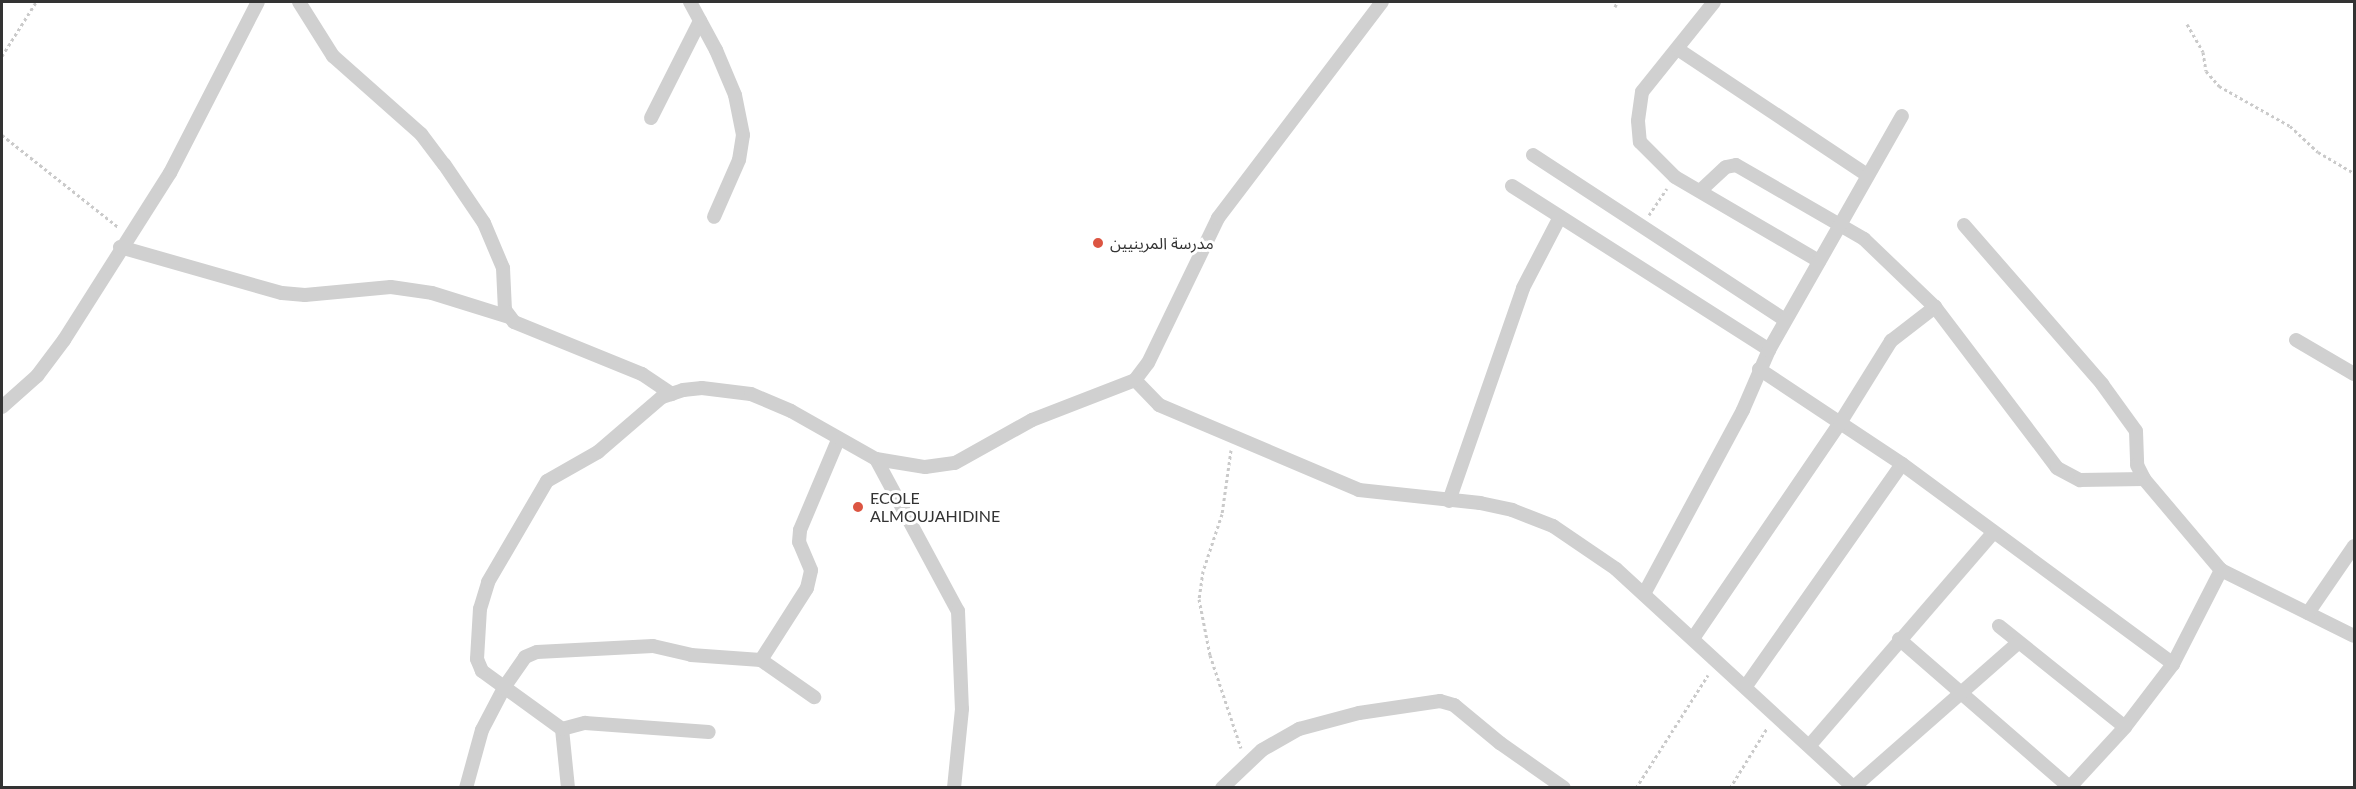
<!DOCTYPE html>
<meta charset="utf-8">
<style>
body{margin:0}
#map{position:relative;width:2356px;height:789px;overflow:hidden;background:#fff;font-family:Lato,"Noto Sans Arabic",sans-serif}
div>[style]{position:absolute}
.path>*{height:3px;margin-top:-1.5px;transform-origin:0;background:repeating-linear-gradient(90deg,#cacaca 0 3px,transparent 0 6px)}
.minor>*{height:14px;margin:-7px;padding:0 7px;transform-origin:7px;border-radius:7px;background:#d0d0d0}
.dots>*{width:16px;height:16px;translate:-50% -50%;box-sizing:border-box;border:3px solid #fff;border-radius:50%}
span{translate:-50% -50%;white-space:nowrap;text-align:center;line-height:1.15;-webkit-text-stroke:6px #fff;paint-order:stroke}
.poi-label{font-size:16px;color:#333}
.left{translate:0 -50%;text-align:left}
.frame{position:absolute;inset:0;border:3px solid #333;pointer-events:none}
</style>
<div id="map">
<div class="path">
<i style="left:1615px;top:7px;width:5px;rotate:-68deg"></i>
<i style="left:2187px;top:24px;width:32px;rotate:60deg"></i>
<i style="left:2203px;top:52px;width:19px;rotate:81deg"></i>
<i style="left:2206px;top:71px;width:20px;rotate:49deg"></i>
<i style="left:2219px;top:86px;width:81px;rotate:29.4deg"></i>
<i style="left:2290px;top:126px;width:38px;rotate:43deg"></i>
<i style="left:2318px;top:152px;width:42px;rotate:30.3deg"></i>
<i style="left:2px;top:56px;width:64px;rotate:-57.8deg"></i>
<i style="left:2px;top:135px;width:148px;rotate:38.4deg"></i>
<i style="left:1649px;top:215px;width:32px;rotate:-56deg"></i>
<i style="left:1231px;top:450px;width:65px;rotate:98deg"></i>
<i style="left:1222px;top:514px;width:60px;rotate:108.4deg"></i>
<i style="left:1203px;top:571px;width:28px;rotate:98deg"></i>
<i style="left:1199px;top:599px;width:57px;rotate:78.9deg"></i>
<i style="left:1210px;top:655px;width:98px;rotate:71.6deg"></i>
<i style="left:1636px;top:788px;width:134px;rotate:-57.5deg"></i>
<i style="left:1730px;top:788px;width:70px;rotate:-58.3deg"></i>
</div>
<div class="minor">
<i style="left:299px;top:2px;width:64px;rotate:57.8deg"></i>
<i style="left:333px;top:56px;width:118px;rotate:41.6deg"></i>
<i style="left:421px;top:134px;width:38px;rotate:53deg"></i>
<i style="left:444px;top:164px;width:71px;rotate:55.9deg"></i>
<i style="left:484px;top:223px;width:49px;rotate:67.1deg"></i>
<i style="left:503px;top:268px;width:42px;rotate:87.3deg"></i>
<i style="left:505px;top:310px;width:15px;rotate:53deg"></i>
<i style="left:514px;top:322px;width:138px;rotate:22.1deg"></i>
<i style="left:642px;top:374px;width:36px;rotate:34deg"></i>
<i style="left:690px;top:2px;width:55px;rotate:61.6deg"></i>
<i style="left:716px;top:50px;width:49px;rotate:67.1deg"></i>
<i style="left:735px;top:95px;width:41px;rotate:78.7deg"></i>
<i style="left:743px;top:135px;width:25px;rotate:99deg"></i>
<i style="left:739px;top:160px;width:62px;rotate:113.7deg"></i>
<i style="left:1714px;top:2px;width:115px;rotate:128.7deg"></i>
<i style="left:1642px;top:92px;width:29px;rotate:98deg"></i>
<i style="left:1638px;top:121px;width:21px;rotate:85deg"></i>
<i style="left:1640px;top:142px;width:49px;rotate:45deg"></i>
<i style="left:1675px;top:177px;width:167px;rotate:30.3deg"></i>
<i style="left:1679px;top:50px;width:226px;rotate:33.6deg"></i>
<i style="left:651px;top:118px;width:109px;rotate:-63.2deg"></i>
<i style="left:1533px;top:155px;width:301px;rotate:33.2deg"></i>
<i style="left:1512px;top:186px;width:305px;rotate:32.5deg"></i>
<i style="left:1700px;top:191px;width:35px;rotate:-43deg"></i>
<i style="left:1726px;top:167px;width:10px;rotate:-11deg"></i>
<i style="left:1736px;top:165px;width:148px;rotate:30deg"></i>
<i style="left:1864px;top:239px;width:98px;rotate:43.8deg"></i>
<i style="left:1935px;top:307px;width:202px;rotate:52.8deg"></i>
<i style="left:2057px;top:468px;width:26px;rotate:28deg"></i>
<i style="left:2080px;top:480px;width:64px;rotate:-0.9deg"></i>
<i style="left:1964px;top:225px;width:211px;rotate:49deg"></i>
<i style="left:2102px;top:384px;width:58px;rotate:54.1deg"></i>
<i style="left:2136px;top:431px;width:34px;rotate:88deg"></i>
<i style="left:2137px;top:465px;width:16px;rotate:63deg"></i>
<i style="left:2144px;top:479px;width:119px;rotate:49.8deg"></i>
<i style="left:2221px;top:570px;width:148px;rotate:26.4deg"></i>
<i style="left:120px;top:247px;width:168px;rotate:15.9deg"></i>
<i style="left:282px;top:293px;width:23px;rotate:5deg"></i>
<i style="left:305px;top:295px;width:86px;rotate:-5.3deg"></i>
<i style="left:391px;top:287px;width:41px;rotate:8.3deg"></i>
<i style="left:432px;top:293px;width:81px;rotate:17.3deg"></i>
<i style="left:2296px;top:340px;width:67px;rotate:30.4deg"></i>
<i style="left:1759px;top:369px;width:172px;rotate:33.6deg"></i>
<i style="left:1902px;top:464px;width:337px;rotate:36.4deg"></i>
<i style="left:1135px;top:380px;width:35px;rotate:46deg"></i>
<i style="left:1159px;top:405px;width:217px;rotate:23deg"></i>
<i style="left:1359px;top:490px;width:122px;rotate:6.1deg"></i>
<i style="left:1480px;top:503px;width:33px;rotate:12deg"></i>
<i style="left:1512px;top:510px;width:44px;rotate:21.3deg"></i>
<i style="left:1553px;top:526px;width:76px;rotate:34.3deg"></i>
<i style="left:1616px;top:569px;width:323px;rotate:42.6deg"></i>
<i style="left:2px;top:407px;width:47px;rotate:-41.5deg"></i>
<i style="left:37px;top:376px;width:45px;rotate:-53.1deg"></i>
<i style="left:64px;top:340px;width:198px;rotate:-57.6deg"></i>
<i style="left:170px;top:173px;width:192px;rotate:-62.8deg"></i>
<i style="left:876px;top:459px;width:173px;rotate:61.7deg"></i>
<i style="left:958px;top:611px;width:98px;rotate:87.7deg"></i>
<i style="left:962px;top:709px;width:79px;rotate:95.8deg"></i>
<i style="left:1449px;top:501px;width:225px;rotate:-70.8deg"></i>
<i style="left:1523px;top:288px;width:80px;rotate:-62.5deg"></i>
<i style="left:1644px;top:594px;width:209px;rotate:-61.7deg"></i>
<i style="left:1743px;top:410px;width:65px;rotate:-66.6deg"></i>
<i style="left:1769px;top:350px;width:269px;rotate:-60.4deg"></i>
<i style="left:2308px;top:613px;width:81px;rotate:-55.5deg"></i>
<i style="left:1999px;top:626px;width:161px;rotate:38.7deg"></i>
<i style="left:1694px;top:637px;width:259px;rotate:-55.7deg"></i>
<i style="left:1840px;top:423px;width:97px;rotate:-58.1deg"></i>
<i style="left:1891px;top:341px;width:56px;rotate:-37.7deg"></i>
<i style="left:1899px;top:639px;width:225px;rotate:41deg"></i>
<i style="left:761px;top:660px;width:85px;rotate:-57.4deg"></i>
<i style="left:807px;top:588px;width:18px;rotate:-77deg"></i>
<i style="left:811px;top:570px;width:30px;rotate:-113deg"></i>
<i style="left:799px;top:542px;width:12px;rotate:-85deg"></i>
<i style="left:800px;top:530px;width:98px;rotate:-67.1deg"></i>
<i style="left:1746px;top:686px;width:271px;rotate:-54.9deg"></i>
<i style="left:562px;top:729px;width:24px;rotate:-15deg"></i>
<i style="left:585px;top:723px;width:124px;rotate:4.2deg"></i>
<i style="left:1810px;top:745px;width:281px;rotate:-49.2deg"></i>
<i style="left:1854px;top:787px;width:217px;rotate:-41.3deg"></i>
<i style="left:466px;top:788px;width:60px;rotate:-74.6deg"></i>
<i style="left:482px;top:730px;width:50px;rotate:-62.4deg"></i>
<i style="left:505px;top:686px;width:35px;rotate:-55deg"></i>
<i style="left:525px;top:657px;width:13px;rotate:-23deg"></i>
<i style="left:537px;top:652px;width:116px;rotate:-3deg"></i>
<i style="left:653px;top:646px;width:39px;rotate:13deg"></i>
<i style="left:691px;top:655px;width:70px;rotate:4.1deg"></i>
<i style="left:761px;top:660px;width:65px;rotate:34.9deg"></i>
<i style="left:568px;top:788px;width:59px;rotate:-95.8deg"></i>
<i style="left:562px;top:729px;width:99px;rotate:-144.1deg"></i>
<i style="left:482px;top:671px;width:13px;rotate:-113deg"></i>
<i style="left:477px;top:659px;width:50px;rotate:-86.6deg"></i>
<i style="left:480px;top:609px;width:28px;rotate:-73deg"></i>
<i style="left:488px;top:582px;width:117px;rotate:-59.7deg"></i>
<i style="left:547px;top:481px;width:59px;rotate:-29.6deg"></i>
<i style="left:598px;top:452px;width:84px;rotate:-40.7deg"></i>
<i style="left:662px;top:397px;width:22px;rotate:-18deg"></i>
<i style="left:683px;top:390px;width:19px;rotate:-6deg"></i>
<i style="left:702px;top:388px;width:49px;rotate:7deg"></i>
<i style="left:751px;top:394px;width:43px;rotate:23deg"></i>
<i style="left:791px;top:411px;width:98px;rotate:29.5deg"></i>
<i style="left:876px;top:459px;width:50px;rotate:9.3deg"></i>
<i style="left:925px;top:467px;width:30px;rotate:-8deg"></i>
<i style="left:955px;top:463px;width:88px;rotate:-29.2deg"></i>
<i style="left:1032px;top:420px;width:110px;rotate:-21.2deg"></i>
<i style="left:1135px;top:380px;width:21px;rotate:-53deg"></i>
<i style="left:1148px;top:363px;width:161px;rotate:-64.2deg"></i>
<i style="left:1218px;top:218px;width:271px;rotate:-52.8deg"></i>
<i style="left:1222px;top:788px;width:55px;rotate:-43.5deg"></i>
<i style="left:1262px;top:750px;width:43px;rotate:-29.6deg"></i>
<i style="left:1299px;top:729px;width:62px;rotate:-14.9deg"></i>
<i style="left:1359px;top:713px;width:82px;rotate:-8.4deg"></i>
<i style="left:1440px;top:701px;width:15px;rotate:16deg"></i>
<i style="left:1454px;top:705px;width:60px;rotate:39.6deg"></i>
<i style="left:1500px;top:743px;width:78px;rotate:35.1deg"></i>
<i style="left:2069px;top:788px;width:83px;rotate:-47.4deg"></i>
<i style="left:2125px;top:727px;width:79px;rotate:-52.7deg"></i>
<i style="left:2173px;top:664px;width:106px;rotate:-62.9deg"></i>
</div>
<div class="dots">
<i style="left:1098px;top:243px;background:#dc5542"></i>
<i style="left:858px;top:507px;background:#dc5542"></i>
</div>
<div class="poi-label">
<span class="left" style="left:1110px;top:243px">مدرسة المرينيين</span>
<span class="left" style="left:870px;top:507px">ECOLE<br>ALMOUJAHIDINE</span>
</div>
<div class="frame"></div>
</div>
